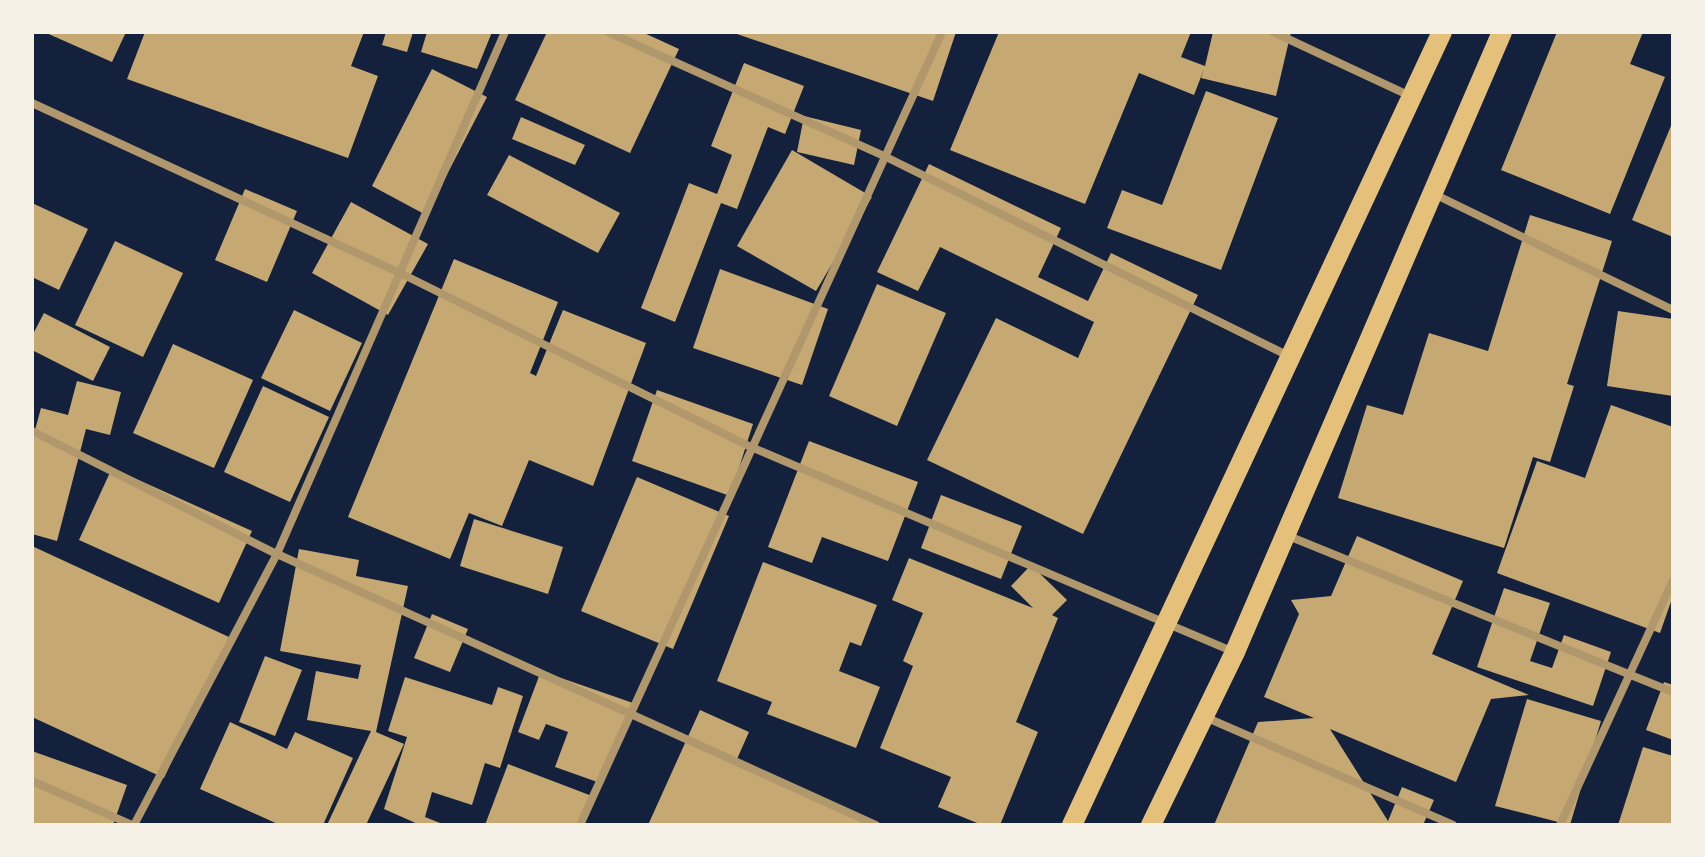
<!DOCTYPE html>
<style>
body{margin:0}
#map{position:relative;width:1705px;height:857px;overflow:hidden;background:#14213d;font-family:Roboto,sans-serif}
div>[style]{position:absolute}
.building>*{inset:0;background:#c6a872}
.minor>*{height:8px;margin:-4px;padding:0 4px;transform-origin:4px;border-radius:4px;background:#b1986c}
.primary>*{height:20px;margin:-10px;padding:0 10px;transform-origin:10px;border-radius:10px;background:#e5c07b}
span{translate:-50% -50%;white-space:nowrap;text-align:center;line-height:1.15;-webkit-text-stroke:7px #f6f1e7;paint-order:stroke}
.frame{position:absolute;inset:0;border:34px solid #f6f1e7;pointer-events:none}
</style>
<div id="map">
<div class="building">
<i style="clip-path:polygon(44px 32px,126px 32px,112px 62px)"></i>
<i style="clip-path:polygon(145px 32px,364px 32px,351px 66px,378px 76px,348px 158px,127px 79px)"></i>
<i style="clip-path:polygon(386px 32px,413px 32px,407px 52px,382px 45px)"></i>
<i style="clip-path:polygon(427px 32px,492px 32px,477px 69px,421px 52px)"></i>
<i style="clip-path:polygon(547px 32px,642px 32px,679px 49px,630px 153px,515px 100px)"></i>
<i style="clip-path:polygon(731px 32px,956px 32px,933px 101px)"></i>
<i style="clip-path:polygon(999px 32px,1191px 32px,1181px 57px,1205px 66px,1213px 32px,1291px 32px,1276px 96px,1201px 78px,1204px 69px,1194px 95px,1139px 73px,1085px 204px,950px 150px)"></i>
<i style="clip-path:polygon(1557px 32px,1643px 32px,1630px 64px,1665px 77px,1610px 214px,1501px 170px)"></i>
<i style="clip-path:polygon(744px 63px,804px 86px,785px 134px,768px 127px,737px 209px,721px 203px,675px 322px,641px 308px,689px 183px,717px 194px,732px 155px,711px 146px)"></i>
<i style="clip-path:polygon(432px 69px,487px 97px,426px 215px,372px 186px)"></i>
<i style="clip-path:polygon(1206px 91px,1278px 118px,1221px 270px,1107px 228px,1122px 190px,1162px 205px)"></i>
<i style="clip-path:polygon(804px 116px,861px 130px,854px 165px,797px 152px)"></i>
<i style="clip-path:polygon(521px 117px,585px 145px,575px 165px,512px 139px)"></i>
<i style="clip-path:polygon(1673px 121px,1673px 237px,1632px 220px)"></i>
<i style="clip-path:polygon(792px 150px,872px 197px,816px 291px,737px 246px)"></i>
<i style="clip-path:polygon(509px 155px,620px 213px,598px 253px,487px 195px)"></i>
<i style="clip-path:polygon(929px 164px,1061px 228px,1038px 277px,1088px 301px,1111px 253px,1198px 295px,1083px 534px,927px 460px,996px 318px,1078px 358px,1094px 322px,940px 247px,918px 291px,877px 272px)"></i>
<i style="clip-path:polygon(245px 189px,297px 211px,267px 282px,215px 260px)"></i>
<i style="clip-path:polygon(351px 202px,428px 244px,388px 315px,312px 273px)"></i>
<i style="clip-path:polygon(32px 203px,88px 229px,59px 290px,32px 277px)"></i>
<i style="clip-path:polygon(1530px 215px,1612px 241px,1567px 384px,1574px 386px,1550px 462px,1533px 457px,1504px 548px,1338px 498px,1367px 405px,1403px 415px,1429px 333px,1488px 351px)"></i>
<i style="clip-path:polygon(115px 241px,183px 273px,143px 357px,75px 325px)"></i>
<i style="clip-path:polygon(454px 259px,558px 302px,530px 373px,536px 376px,563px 310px,646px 343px,593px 486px,529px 460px,502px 526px,469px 513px,450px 559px,348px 517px)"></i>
<i style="clip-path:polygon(720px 269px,828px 309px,802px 385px,693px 348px)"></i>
<i style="clip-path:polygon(877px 284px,946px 313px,897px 426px,829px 396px)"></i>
<i style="clip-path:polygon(294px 310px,362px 343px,330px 411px,261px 378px)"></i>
<i style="clip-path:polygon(1618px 311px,1673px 319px,1673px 396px,1607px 386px)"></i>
<i style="clip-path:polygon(44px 313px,110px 347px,93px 381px,32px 350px,32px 336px)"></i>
<i style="clip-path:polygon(173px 344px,253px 380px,214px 468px,133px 433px)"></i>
<i style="clip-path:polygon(77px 381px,121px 392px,110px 435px,86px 429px,57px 541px,32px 534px,32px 441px,41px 408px,68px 415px)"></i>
<i style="clip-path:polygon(263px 386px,329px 417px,290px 502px,224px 472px)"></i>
<i style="clip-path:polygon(657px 390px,753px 424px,730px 496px,632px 461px)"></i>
<i style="clip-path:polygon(1611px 405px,1673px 427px,1673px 596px,1660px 633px,1497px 573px,1537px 461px,1585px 478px)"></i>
<i style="clip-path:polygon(809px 441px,918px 482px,888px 561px,822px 537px,812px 563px,768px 547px)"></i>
<i style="clip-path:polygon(112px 468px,252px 531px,219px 603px,79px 540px)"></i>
<i style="clip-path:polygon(637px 477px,729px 516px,673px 649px,581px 611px)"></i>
<i style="clip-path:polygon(941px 495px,1022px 526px,1001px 579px,921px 548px)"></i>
<i style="clip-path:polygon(474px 519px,563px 547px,548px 594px,460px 566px)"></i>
<i style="clip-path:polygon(1357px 536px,1463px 581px,1432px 654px,1529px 695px,1491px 699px,1456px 782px,1330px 729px,1388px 821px,1402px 787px,1434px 800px,1423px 825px,1214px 825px,1258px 722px,1314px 718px,1264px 697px,1299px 614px,1291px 600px,1331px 596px)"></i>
<i style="clip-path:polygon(32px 546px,229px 637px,164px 778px,32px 717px)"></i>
<i style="clip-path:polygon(299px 549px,359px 560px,356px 576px,408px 586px,376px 732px,404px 744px,366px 825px,327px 825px,371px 731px,307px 720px,316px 671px,358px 679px,361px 665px,280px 651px)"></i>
<i style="clip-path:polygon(909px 558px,1033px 608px,1011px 586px,1031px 565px,1067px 600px,1052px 615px,1058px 618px,1016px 722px,1038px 732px,1000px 825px,982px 825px,938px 807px,951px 777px,880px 748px,913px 666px,903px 661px,923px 613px,892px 600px)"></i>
<i style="clip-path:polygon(763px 562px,877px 605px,861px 646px,850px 642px,839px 671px,880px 687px,856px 748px,767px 714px,772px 702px,717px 681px)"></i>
<i style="clip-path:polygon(1504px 588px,1550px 603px,1530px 661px,1552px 668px,1564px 635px,1611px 652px,1593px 706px,1477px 667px)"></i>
<i style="clip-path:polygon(432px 614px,468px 629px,450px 672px,414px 658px)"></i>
<i style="clip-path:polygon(265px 656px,302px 670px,275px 736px,239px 722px)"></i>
<i style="clip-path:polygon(541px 671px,633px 703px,603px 784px,555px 767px,568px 732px,546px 724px,539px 740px,518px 732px)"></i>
<i style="clip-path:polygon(405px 677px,492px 705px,498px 687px,523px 696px,500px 768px,485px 763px,472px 805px,432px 792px,425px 817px,445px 825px,420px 825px,384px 809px,407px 737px,388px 731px)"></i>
<i style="clip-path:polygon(1664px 682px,1673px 685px,1673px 740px,1646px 730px)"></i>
<i style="clip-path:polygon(1527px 699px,1601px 721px,1570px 825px,1495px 806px)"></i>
<i style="clip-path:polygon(700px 710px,749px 732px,737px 759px,882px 825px,648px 825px)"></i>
<i style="clip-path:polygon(230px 722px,287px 749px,295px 732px,353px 758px,323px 825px,280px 825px,200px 789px)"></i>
<i style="clip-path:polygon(1643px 747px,1673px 756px,1673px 825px,1618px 825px)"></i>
<i style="clip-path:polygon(32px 751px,127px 785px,113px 825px,32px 825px)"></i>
<i style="clip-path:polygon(508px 764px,592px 796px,581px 825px,485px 825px)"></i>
</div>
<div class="minor">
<i style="left:608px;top:32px;width:303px;rotate:24.2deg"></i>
<i style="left:884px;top:156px;width:449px;rotate:26.3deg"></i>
<i style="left:1273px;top:32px;width:151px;rotate:25deg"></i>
<i style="left:32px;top:103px;width:403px;rotate:24.8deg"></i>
<i style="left:398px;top:272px;width:394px;rotate:26.4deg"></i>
<i style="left:751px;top:447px;width:525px;rotate:23deg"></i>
<i style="left:1434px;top:194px;width:266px;rotate:25.9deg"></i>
<i style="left:32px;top:431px;width:274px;rotate:26.7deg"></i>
<i style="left:277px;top:554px;width:657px;rotate:24.34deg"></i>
<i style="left:1286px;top:535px;width:418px;rotate:22.1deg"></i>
<i style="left:1205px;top:717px;width:270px;rotate:23.5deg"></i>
<i style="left:32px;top:781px;width:109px;rotate:23.7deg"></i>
<i style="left:134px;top:825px;width:306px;rotate:-62.2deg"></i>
<i style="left:277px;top:554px;width:570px;rotate:-66.41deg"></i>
<i style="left:580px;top:825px;width:872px;rotate:-65.46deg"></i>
<i style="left:1560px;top:825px;width:269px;rotate:-65.2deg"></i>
</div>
<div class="primary">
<i style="left:1072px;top:825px;width:875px;rotate:-64.99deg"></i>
<i style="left:1151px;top:825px;width:192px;rotate:-64.1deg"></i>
<i style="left:1235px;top:652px;width:675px;rotate:-66.7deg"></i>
</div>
<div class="frame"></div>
</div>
